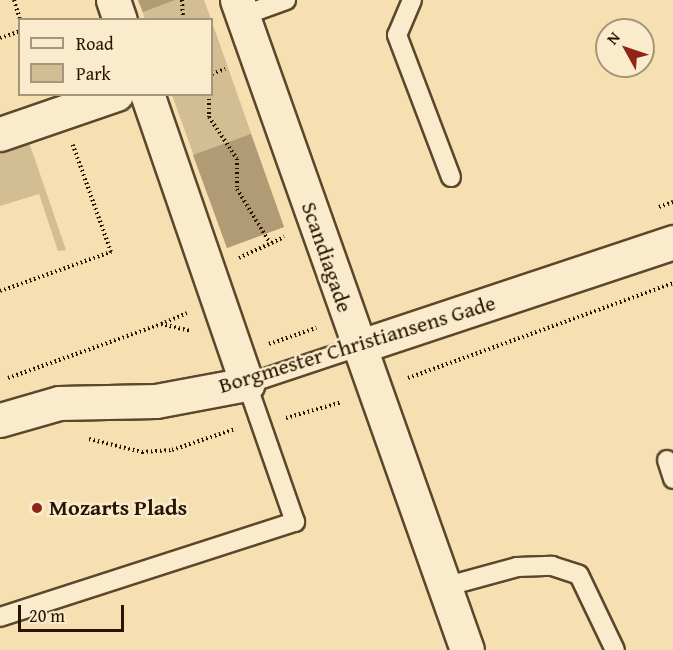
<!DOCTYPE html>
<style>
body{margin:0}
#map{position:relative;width:673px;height:650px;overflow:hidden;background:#f6e0b1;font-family:"Gentium Book Plus",serif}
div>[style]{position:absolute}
.green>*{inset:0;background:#d3bd93}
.water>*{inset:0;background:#b09b75}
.path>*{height:4px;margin-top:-2px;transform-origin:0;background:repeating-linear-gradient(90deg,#291400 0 1.5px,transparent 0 4.5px)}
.roads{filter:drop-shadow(2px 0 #5c472c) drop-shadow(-2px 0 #5c472c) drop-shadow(0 2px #5c472c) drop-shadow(0 -2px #5c472c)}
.lane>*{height:18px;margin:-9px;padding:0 9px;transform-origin:9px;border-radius:9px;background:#f9ebcc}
.street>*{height:33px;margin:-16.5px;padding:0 16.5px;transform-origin:16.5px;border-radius:16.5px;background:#f9ebcc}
.dots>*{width:16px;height:16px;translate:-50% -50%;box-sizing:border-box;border:3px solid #f9ebcc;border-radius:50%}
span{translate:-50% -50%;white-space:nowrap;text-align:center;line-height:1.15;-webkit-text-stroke:5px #f9ebcc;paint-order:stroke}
.street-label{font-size:22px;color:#291400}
.poi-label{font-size:22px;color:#291400;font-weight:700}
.left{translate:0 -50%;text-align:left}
.legend{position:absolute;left:18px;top:18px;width:195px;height:78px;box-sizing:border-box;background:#f9ebcc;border:2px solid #a6957a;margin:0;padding:8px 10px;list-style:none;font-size:18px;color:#291400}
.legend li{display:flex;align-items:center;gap:12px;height:30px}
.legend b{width:30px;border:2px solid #a6957a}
.north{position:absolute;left:595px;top:18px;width:60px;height:60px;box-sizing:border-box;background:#f9ebcc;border:2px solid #a6957a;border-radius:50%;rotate:310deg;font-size:16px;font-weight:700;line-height:24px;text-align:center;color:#291400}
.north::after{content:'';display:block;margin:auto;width:21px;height:27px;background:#8f2418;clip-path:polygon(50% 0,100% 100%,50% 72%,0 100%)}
.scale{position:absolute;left:18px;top:605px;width:106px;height:27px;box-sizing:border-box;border:3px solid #291400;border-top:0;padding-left:8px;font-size:18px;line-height:21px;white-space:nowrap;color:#291400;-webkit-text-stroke:4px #f9ebcc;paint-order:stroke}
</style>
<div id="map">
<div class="green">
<i style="clip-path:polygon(138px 0,204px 0,211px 19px,145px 19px)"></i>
<i style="clip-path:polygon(212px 22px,284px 227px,227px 248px,172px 95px,212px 94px)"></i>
<i style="clip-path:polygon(28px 139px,66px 250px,58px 251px,39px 194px,0 206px,0 149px)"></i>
</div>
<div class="water">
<i style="clip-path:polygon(138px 0,175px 0,143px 12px)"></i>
<i style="clip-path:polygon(251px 134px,284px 227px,227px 248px,193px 155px)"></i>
</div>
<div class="path">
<i style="left:14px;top:0;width:21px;rotate:73deg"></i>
<i style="left:182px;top:0;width:20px;rotate:87deg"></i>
<i style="left:0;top:38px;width:21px;rotate:-19deg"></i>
<i style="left:212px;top:74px;width:14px;rotate:-21deg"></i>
<i style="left:209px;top:94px;width:23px;rotate:90deg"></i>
<i style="left:209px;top:117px;width:50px;rotate:56.3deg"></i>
<i style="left:237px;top:159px;width:30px;rotate:90deg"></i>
<i style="left:237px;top:189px;width:63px;rotate:58.6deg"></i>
<i style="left:659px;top:207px;width:15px;rotate:-20deg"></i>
<i style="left:239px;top:258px;width:50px;rotate:-25deg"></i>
<i style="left:0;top:291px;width:118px;rotate:-19.4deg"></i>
<i style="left:111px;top:252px;width:114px;rotate:-109.6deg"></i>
<i style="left:161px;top:324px;width:28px;rotate:-23deg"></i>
<i style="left:269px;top:344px;width:50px;rotate:-18.8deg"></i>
<i style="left:8px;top:378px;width:162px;rotate:-19.4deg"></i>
<i style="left:161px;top:324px;width:31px;rotate:13deg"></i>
<i style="left:408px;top:378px;width:282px;rotate:-19.7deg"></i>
<i style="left:286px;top:418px;width:58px;rotate:-15.9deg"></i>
<i style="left:89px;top:439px;width:55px;rotate:13.8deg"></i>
<i style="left:142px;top:452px;width:30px;rotate:-4deg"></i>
<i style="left:172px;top:450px;width:66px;rotate:-18.4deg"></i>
</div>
<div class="roads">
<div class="lane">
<i style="left:412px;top:0;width:38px;rotate:113deg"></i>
<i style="left:397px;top:35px;width:152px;rotate:69.2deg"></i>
<i style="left:242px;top:16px;width:47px;rotate:-20deg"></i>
<i style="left:667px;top:460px;width:20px;rotate:72deg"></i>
<i style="left:444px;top:587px;width:76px;rotate:-15.3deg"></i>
<i style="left:517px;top:567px;width:35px;rotate:-2deg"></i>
<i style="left:552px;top:566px;width:28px;rotate:18deg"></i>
<i style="left:579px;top:575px;width:83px;rotate:64.4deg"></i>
<i style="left:0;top:617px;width:310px;rotate:-17.9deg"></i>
<i style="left:295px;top:522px;width:146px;rotate:-109.2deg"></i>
<i style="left:247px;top:384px;width:117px;rotate:-18.4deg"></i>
</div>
<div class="street">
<i style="left:113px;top:0;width:21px;rotate:71deg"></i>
<i style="left:237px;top:0;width:689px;rotate:70.51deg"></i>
<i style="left:0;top:134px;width:123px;rotate:-19deg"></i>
<i style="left:358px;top:347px;width:332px;rotate:-18.4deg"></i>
<i style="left:0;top:420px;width:61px;rotate:-16.1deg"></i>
<i style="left:59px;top:403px;width:97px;rotate:-1.2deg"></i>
<i style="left:156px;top:401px;width:93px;rotate:-10.6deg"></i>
<i style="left:247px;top:384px;width:307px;rotate:-109deg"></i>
</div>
</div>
<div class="dots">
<i style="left:37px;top:508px;background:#8f2418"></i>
</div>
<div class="street-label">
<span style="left:327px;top:257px;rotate:71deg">Scandiagade</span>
<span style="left:357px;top:344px;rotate:-17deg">Borgmester Christiansens Gade</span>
</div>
<div class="poi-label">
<span class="left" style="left:49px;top:508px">Mozarts Plads</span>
</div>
<ul class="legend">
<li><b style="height:8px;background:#f9ebcc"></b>Road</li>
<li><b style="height:16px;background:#d3bd93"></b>Park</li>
</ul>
<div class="north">N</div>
<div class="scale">20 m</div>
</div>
